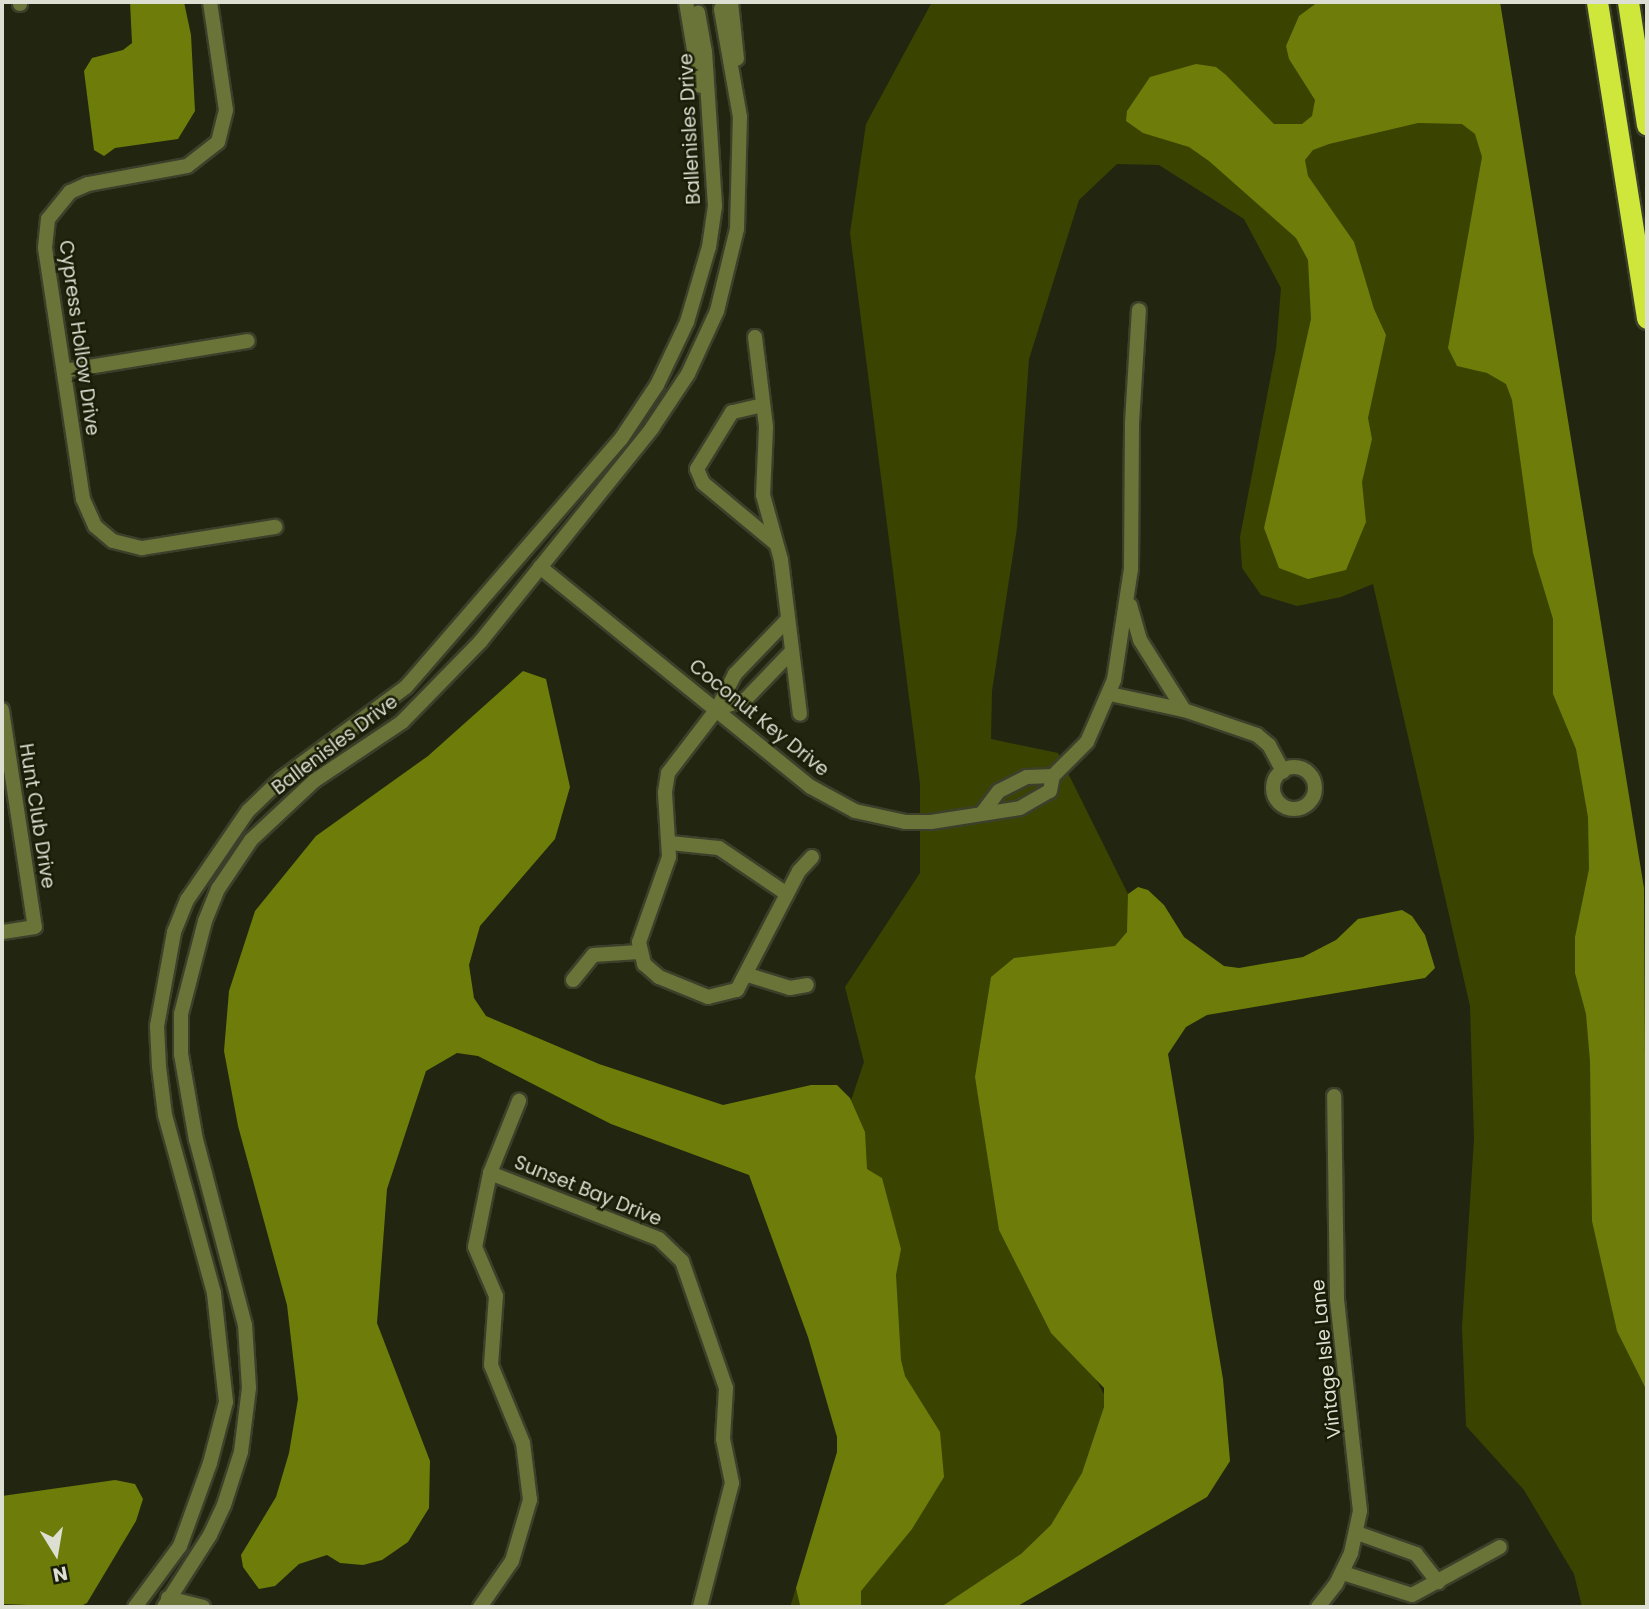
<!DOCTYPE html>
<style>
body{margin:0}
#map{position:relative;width:1649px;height:1609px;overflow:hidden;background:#222610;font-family:Poppins,sans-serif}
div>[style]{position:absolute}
.green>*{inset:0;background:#3b4300}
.water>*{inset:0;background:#6e7c09}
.roads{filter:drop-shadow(2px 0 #3c402b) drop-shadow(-2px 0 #3c402b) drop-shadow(0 2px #3c402b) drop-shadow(0 -2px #3c402b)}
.minor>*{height:14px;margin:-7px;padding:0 7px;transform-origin:7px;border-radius:7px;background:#6a7439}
.minor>.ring{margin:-7px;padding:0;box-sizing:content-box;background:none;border:14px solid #6a7439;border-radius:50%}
.motorway>*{height:21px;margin:-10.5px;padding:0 10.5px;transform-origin:10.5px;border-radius:10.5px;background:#cfe63b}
span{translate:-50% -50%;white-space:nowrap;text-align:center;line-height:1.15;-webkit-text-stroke:5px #191c06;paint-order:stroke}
.street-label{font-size:19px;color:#dcdfd1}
.frame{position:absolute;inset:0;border:4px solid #dcdfd1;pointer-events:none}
.north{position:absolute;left:21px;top:1518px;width:70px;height:70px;-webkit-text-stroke:5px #191c06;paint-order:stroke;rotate:169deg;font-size:19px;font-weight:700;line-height:28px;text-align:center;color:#dcdfd1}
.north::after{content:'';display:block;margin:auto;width:24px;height:32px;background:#dcdfd1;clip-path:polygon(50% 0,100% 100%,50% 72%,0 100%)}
</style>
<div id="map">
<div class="green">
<i style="clip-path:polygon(932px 2px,1401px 2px,1475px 79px,1607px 901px,1647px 1372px,1647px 1607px,1582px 1607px,1574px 1574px,1524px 1490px,1466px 1426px,1462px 1327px,1474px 1139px,1470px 1006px,1373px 584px,1341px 597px,1297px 606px,1261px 595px,1242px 568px,1240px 537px,1276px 349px,1281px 288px,1244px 219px,1159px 165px,1117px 164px,1079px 200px,1029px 359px,1017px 528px,992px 691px,991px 739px,1058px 753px,1128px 894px,1138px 943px,1021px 1238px,1115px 1415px,1077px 1510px,983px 1607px,790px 1607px,796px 1588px,905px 1513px,905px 1404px,842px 1127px,864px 1062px,845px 987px,920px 873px,920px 784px,850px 233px,866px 124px)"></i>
</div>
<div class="water">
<i style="clip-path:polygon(130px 2px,184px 2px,191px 35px,195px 111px,178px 139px,115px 148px,104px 156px,94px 150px,84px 71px,92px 58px,123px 50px,132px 43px)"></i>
<i style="clip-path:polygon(1318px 2px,1500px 2px,1644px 888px,1647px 1391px,1617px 1331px,1592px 1221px,1590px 1061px,1586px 1014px,1575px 973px,1575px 937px,1589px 869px,1588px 817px,1576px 749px,1553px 694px,1553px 619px,1533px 553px,1512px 400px,1506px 384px,1487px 373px,1457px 366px,1448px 348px,1482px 157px,1475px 134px,1462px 124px,1418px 123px,1329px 144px,1313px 150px,1305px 160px,1308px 176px,1354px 242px,1374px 309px,1386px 335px,1368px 418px,1372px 439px,1362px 482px,1366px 522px,1346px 570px,1308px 579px,1279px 568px,1264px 528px,1311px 319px,1308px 260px,1296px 238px,1209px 161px,1189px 147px,1143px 133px,1126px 121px,1127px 111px,1150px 77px,1196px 64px,1216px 67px,1226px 75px,1274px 124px,1302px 124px,1312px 116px,1315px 100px,1289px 59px,1286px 46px,1299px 16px)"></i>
<i style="clip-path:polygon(523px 671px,546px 679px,570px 787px,555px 839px,480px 926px,469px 965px,474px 998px,486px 1016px,599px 1064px,723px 1105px,811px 1085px,837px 1085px,850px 1098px,865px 1132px,867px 1169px,882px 1178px,901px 1249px,896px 1275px,901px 1360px,905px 1376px,940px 1432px,944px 1477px,912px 1529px,861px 1591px,861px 1607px,800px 1605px,796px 1588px,837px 1452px,837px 1437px,808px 1337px,749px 1175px,611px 1124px,478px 1056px,457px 1053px,426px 1071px,387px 1189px,377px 1323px,430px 1461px,429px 1508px,408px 1542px,382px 1560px,363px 1565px,340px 1563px,327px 1555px,299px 1564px,275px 1586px,259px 1589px,243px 1567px,241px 1555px,276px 1497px,289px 1453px,298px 1399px,287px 1305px,238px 1126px,224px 1051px,229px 991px,255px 911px,316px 836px,428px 756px)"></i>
<i style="clip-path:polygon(1138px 887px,1148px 890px,1164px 905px,1184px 937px,1224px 966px,1239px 968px,1303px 957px,1336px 940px,1358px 919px,1402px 910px,1412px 916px,1425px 935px,1435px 968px,1425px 978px,1207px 1015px,1186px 1027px,1168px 1054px,1223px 1379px,1230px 1461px,1207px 1497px,1016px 1607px,941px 1607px,1021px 1554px,1051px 1525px,1082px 1473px,1104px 1407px,1104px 1388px,1051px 1333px,999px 1230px,975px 1077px,991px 977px,1014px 958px,1115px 946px,1127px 932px,1128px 894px)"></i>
<i style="clip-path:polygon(115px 1480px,135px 1484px,143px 1499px,136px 1521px,87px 1603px,79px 1607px,2px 1604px,2px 1496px)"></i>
</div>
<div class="roads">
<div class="minor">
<i style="left:20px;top:2px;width:2px;rotate:90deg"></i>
<i style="left:210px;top:2px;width:109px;rotate:81.6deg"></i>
<i style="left:226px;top:110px;width:33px;rotate:104deg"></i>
<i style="left:218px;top:142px;width:39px;rotate:142deg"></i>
<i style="left:187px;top:166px;width:101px;rotate:169.7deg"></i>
<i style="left:88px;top:184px;width:20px;rotate:156deg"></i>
<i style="left:70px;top:192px;width:35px;rotate:129deg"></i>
<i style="left:48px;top:219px;width:29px;rotate:96deg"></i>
<i style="left:45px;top:248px;width:254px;rotate:81.4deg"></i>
<i style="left:83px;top:499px;width:30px;rotate:66deg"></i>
<i style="left:95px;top:526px;width:23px;rotate:40deg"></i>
<i style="left:113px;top:541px;width:30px;rotate:14deg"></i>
<i style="left:142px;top:548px;width:135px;rotate:-9deg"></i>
<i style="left:686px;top:2px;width:85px;rotate:80.5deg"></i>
<i style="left:731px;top:2px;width:57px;rotate:84deg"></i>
<i style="left:755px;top:337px;width:91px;rotate:83deg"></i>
<i style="left:766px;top:427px;width:68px;rotate:92.5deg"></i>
<i style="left:763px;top:495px;width:67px;rotate:74.5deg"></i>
<i style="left:781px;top:560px;width:155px;rotate:83deg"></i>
<i style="left:64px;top:371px;width:186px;rotate:-9.3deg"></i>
<i style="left:763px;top:405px;width:32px;rotate:167deg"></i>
<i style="left:732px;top:412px;width:67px;rotate:121.6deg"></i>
<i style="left:697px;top:469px;width:15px;rotate:67deg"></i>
<i style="left:703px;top:483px;width:94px;rotate:39.8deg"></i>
<i style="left:540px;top:567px;width:349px;rotate:39.1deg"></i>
<i style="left:811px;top:787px;width:50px;rotate:28.6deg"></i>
<i style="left:855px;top:811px;width:51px;rotate:12.4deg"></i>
<i style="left:905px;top:822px;width:26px"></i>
<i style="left:931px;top:822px;width:90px;rotate:-8.9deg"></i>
<i style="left:1020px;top:808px;width:34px;rotate:-30deg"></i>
<i style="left:1050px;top:791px;width:15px;rotate:-79deg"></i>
<i style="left:1053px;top:776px;width:48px;rotate:-45deg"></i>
<i style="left:1087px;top:742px;width:68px;rotate:-66.5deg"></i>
<i style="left:1114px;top:680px;width:112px;rotate:-81.3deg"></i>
<i style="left:1131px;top:569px;width:146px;rotate:-89.6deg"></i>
<i style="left:1132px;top:423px;width:113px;rotate:-86.5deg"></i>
<i style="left:1130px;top:605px;width:36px;rotate:74deg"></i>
<i style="left:1140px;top:640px;width:83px;rotate:57.8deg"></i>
<i style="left:1184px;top:710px;width:77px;rotate:18.9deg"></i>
<i style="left:1257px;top:735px;width:16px;rotate:40deg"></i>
<i style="left:1269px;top:745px;width:30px;rotate:62deg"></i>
<i style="left:786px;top:621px;width:74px;rotate:133.9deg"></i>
<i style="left:735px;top:674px;width:39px;rotate:117deg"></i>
<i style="left:717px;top:709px;width:81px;rotate:127.4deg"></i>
<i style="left:668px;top:773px;width:20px;rotate:99deg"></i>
<i style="left:665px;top:793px;width:64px;rotate:86.4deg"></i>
<i style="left:669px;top:857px;width:90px;rotate:109.4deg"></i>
<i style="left:639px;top:942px;width:23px;rotate:77deg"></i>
<i style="left:644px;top:964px;width:20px;rotate:41deg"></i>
<i style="left:659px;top:977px;width:53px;rotate:22.2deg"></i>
<i style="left:708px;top:997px;width:30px;rotate:-14deg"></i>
<i style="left:737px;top:990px;width:134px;rotate:-62.5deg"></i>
<i style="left:799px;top:871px;width:19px;rotate:-47deg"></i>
<i style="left:1110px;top:694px;width:76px;rotate:12.2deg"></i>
<i style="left:717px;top:709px;width:31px;rotate:-19deg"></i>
<i style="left:746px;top:699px;width:65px;rotate:-46.2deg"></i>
<i style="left:2px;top:710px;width:219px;rotate:81.4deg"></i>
<i style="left:35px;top:927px;width:33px;rotate:171deg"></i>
<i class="ring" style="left:1273px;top:767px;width:28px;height:28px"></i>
<i style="left:983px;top:812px;width:26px;rotate:-53deg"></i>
<i style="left:999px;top:791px;width:31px;rotate:-27deg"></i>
<i style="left:1027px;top:777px;width:26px;rotate:-2deg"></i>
<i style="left:670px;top:843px;width:49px;rotate:5.8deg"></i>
<i style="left:719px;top:848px;width:82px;rotate:34.1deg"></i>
<i style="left:748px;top:975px;width:44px;rotate:17.2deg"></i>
<i style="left:790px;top:988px;width:17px;rotate:-10deg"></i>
<i style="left:573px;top:980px;width:32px;rotate:-51deg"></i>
<i style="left:593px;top:955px;width:46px;rotate:-3.7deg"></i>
<i style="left:490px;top:1173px;width:181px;rotate:21.3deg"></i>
<i style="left:659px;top:1239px;width:32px;rotate:44deg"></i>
<i style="left:682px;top:1261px;width:134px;rotate:70.9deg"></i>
<i style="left:726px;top:1388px;width:51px;rotate:93.4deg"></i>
<i style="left:723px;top:1439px;width:45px;rotate:78.4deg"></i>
<i style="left:732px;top:1483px;width:128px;rotate:104.5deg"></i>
<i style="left:1357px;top:1533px;width:63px;rotate:19.6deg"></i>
<i style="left:1416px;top:1554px;width:36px;rotate:52deg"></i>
<i style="left:1343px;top:1573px;width:72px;rotate:17.7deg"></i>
<i style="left:1412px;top:1595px;width:100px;rotate:-28.6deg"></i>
<i style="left:168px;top:1598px;width:36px;rotate:14deg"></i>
<i style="left:135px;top:1607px;width:76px;rotate:-53.6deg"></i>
<i style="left:180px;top:1546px;width:88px;rotate:-70.1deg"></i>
<i style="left:210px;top:1463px;width:63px;rotate:-75.3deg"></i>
<i style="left:226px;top:1402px;width:110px;rotate:-96.3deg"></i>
<i style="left:214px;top:1293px;width:185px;rotate:-105.4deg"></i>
<i style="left:165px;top:1115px;width:48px;rotate:-97.1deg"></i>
<i style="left:159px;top:1067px;width:41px;rotate:-92.8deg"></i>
<i style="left:157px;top:1026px;width:96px;rotate:-79.7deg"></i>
<i style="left:174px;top:932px;width:35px;rotate:-68deg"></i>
<i style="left:187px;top:900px;width:108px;rotate:-55.6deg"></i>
<i style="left:248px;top:811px;width:46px;rotate:-44.1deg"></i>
<i style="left:281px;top:779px;width:155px;rotate:-36.4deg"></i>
<i style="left:406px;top:687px;width:328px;rotate:-49.1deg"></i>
<i style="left:621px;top:439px;width:65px;rotate:-56.3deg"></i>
<i style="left:657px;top:385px;width:70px;rotate:-64.5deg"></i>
<i style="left:687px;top:322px;width:78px;rotate:-73.7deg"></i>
<i style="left:709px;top:247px;width:41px;rotate:-81.7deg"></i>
<i style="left:715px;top:206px;width:154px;rotate:-93.7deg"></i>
<i style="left:705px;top:52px;width:40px;rotate:-100deg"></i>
<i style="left:164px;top:1607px;width:85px;rotate:-57.4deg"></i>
<i style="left:210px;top:1535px;width:33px;rotate:-65deg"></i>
<i style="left:224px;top:1505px;width:56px;rotate:-72.2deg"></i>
<i style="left:241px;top:1452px;width:64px;rotate:-82.9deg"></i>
<i style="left:249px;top:1388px;width:63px;rotate:-93.6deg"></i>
<i style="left:245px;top:1325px;width:191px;rotate:-104.8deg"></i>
<i style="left:196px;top:1140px;width:87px;rotate:-99.9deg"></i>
<i style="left:181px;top:1054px;width:40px;rotate:-90deg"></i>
<i style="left:181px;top:1014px;width:96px;rotate:-75.5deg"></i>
<i style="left:205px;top:921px;width:35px;rotate:-68deg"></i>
<i style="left:218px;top:889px;width:59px;rotate:-56deg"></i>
<i style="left:251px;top:840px;width:86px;rotate:-43.1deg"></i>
<i style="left:314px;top:781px;width:106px;rotate:-33.8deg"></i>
<i style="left:402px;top:722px;width:113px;rotate:-45.7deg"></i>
<i style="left:481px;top:641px;width:273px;rotate:-51.2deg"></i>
<i style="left:652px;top:428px;width:65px;rotate:-56.3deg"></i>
<i style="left:688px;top:374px;width:69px;rotate:-65.3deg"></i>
<i style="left:717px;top:311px;width:84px;rotate:-76.3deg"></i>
<i style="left:737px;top:229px;width:112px;rotate:-88.5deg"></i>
<i style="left:740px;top:117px;width:110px;rotate:-100deg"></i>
<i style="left:480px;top:1607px;width:56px;rotate:-55.2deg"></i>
<i style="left:512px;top:1561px;width:64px;rotate:-73.6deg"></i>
<i style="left:530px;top:1500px;width:57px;rotate:-97deg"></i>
<i style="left:523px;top:1443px;width:84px;rotate:-112.3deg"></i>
<i style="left:491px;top:1365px;width:69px;rotate:-85.9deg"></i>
<i style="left:496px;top:1296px;width:53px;rotate:-113.2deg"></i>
<i style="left:475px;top:1247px;width:76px;rotate:-78.5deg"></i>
<i style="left:490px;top:1173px;width:78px;rotate:-68.1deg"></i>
<i style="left:1318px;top:1607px;width:29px;rotate:-52deg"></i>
<i style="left:1336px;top:1584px;width:34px;rotate:-64deg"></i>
<i style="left:1351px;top:1553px;width:43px;rotate:-77.9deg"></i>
<i style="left:1360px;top:1511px;width:213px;rotate:-96.2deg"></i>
<i style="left:1337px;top:1299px;width:203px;rotate:-90.8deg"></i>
</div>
<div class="motorway">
<i style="left:1597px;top:2px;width:320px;rotate:81deg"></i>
<i style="left:1628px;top:2px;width:124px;rotate:81.2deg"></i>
</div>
</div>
<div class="street-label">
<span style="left:690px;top:129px;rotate:-93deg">Ballenisles Drive</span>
<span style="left:79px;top:338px;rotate:82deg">Cypress Hollow Drive</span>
<span style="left:759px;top:718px;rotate:39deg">Coconut Key Drive</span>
<span style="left:335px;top:745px;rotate:-37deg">Ballenisles Drive</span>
<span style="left:37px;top:816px;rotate:81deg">Hunt Club Drive</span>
<span style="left:588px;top:1191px;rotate:22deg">Sunset Bay Drive</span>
<span style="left:1326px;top:1359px;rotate:-96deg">Vintage Isle Lane</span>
</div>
<div class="frame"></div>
<div class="north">N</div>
</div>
